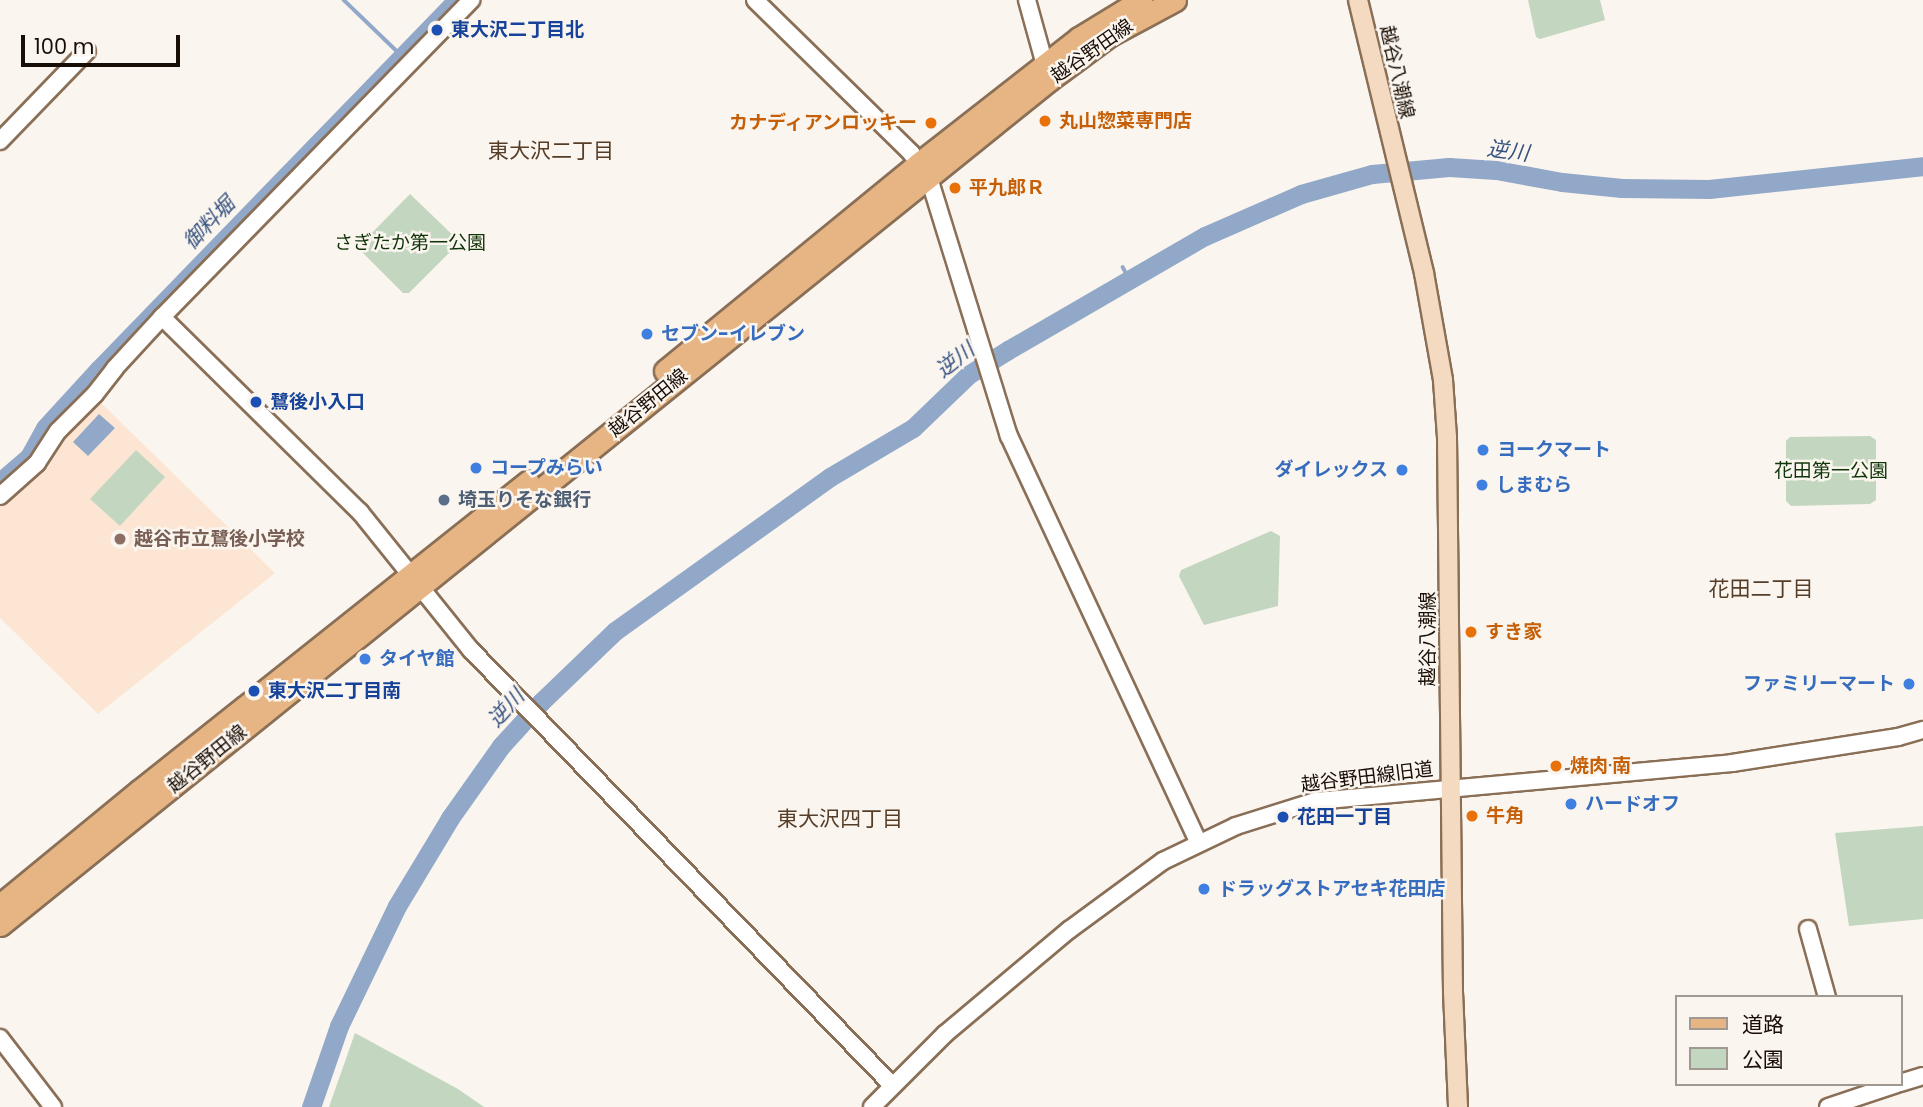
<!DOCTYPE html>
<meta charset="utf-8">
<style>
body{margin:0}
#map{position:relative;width:1923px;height:1107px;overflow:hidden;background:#fbf5ef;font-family:Poppins,"Noto Sans JP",sans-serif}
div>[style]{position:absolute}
.built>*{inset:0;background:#fce6d3}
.green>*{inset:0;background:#c3d6c0}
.water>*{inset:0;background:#92a8c8}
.stream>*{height:3.5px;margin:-1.75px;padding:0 1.75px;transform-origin:1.75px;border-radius:1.75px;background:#92a8c8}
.river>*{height:19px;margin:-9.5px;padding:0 9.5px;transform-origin:9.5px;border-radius:9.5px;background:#92a8c8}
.roads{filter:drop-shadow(2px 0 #8a6f57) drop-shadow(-2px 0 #8a6f57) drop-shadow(0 2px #8a6f57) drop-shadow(0 -2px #8a6f57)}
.tertiary>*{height:16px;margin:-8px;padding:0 8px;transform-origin:8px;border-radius:8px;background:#fff}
.secondary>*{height:18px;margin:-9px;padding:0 9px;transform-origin:9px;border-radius:9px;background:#f3dac1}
.primary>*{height:21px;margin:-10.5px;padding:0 10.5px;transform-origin:10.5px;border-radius:10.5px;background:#e7b583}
.dots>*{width:19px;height:19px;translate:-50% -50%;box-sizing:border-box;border:4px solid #fbf5ef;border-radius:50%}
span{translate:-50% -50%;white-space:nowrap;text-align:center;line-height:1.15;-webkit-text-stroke:5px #fbf5ef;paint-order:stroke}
.transit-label{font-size:19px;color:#164399;font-weight:700}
.left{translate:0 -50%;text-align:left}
.street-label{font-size:19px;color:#180e05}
.food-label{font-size:19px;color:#c56008;font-weight:700}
.right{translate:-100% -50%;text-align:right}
.park-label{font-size:19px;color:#103509}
.shop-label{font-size:19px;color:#366cbe;font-weight:700}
.service-label{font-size:19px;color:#4e5e75;font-weight:700}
.education-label{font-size:19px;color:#785e54;font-weight:700}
.neighbourhood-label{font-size:21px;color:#563d27}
.water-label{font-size:21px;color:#34517e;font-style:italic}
.legend{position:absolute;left:1675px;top:995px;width:228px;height:91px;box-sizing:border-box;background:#fbf5ef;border:2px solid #a09991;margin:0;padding:9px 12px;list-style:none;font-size:21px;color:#180e05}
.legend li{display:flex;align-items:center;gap:14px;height:35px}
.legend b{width:35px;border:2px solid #a09991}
.scale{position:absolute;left:21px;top:35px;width:159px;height:32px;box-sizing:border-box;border:4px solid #180e05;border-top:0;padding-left:9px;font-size:21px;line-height:24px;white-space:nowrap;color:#180e05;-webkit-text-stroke:5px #fbf5ef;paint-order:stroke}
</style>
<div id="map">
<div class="built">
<i style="clip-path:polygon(98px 400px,275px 573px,98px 714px,0 618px,0 504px,40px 467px,61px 435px)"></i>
</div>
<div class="green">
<i style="clip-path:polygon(1528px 0,1600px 0,1605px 20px,1540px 39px,1536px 37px)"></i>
<i style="clip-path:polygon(410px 194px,460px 242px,409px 293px,403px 293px,361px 251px,361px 244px)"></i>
<i style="clip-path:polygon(1870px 436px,1876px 440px,1876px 500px,1870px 504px,1791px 506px,1786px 501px,1786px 441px,1790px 437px)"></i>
<i style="clip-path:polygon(136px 450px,165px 477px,120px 526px,90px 499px)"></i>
<i style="clip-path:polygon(1271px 531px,1280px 536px,1278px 606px,1204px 625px,1179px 576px,1181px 570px)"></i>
<i style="clip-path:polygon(1923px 826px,1923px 919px,1849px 926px,1835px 833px)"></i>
<i style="clip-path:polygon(355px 1033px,458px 1089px,484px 1107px,329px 1107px)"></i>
</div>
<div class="water">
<i style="clip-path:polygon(99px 414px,115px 428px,88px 456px,73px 442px)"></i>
</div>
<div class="stream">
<i style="left:344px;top:0;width:81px;rotate:44deg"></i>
<i style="left:1123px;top:267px;width:15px;rotate:62deg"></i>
</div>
<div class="river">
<i style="left:0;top:482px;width:38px;rotate:-41deg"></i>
<i style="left:29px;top:457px;width:33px;rotate:-61deg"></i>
<i style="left:45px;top:428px;width:80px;rotate:-47.5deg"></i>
<i style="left:99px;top:369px;width:514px;rotate:-45.87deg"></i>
<i style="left:311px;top:1107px;width:86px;rotate:-70.9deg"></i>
<i style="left:339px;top:1026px;width:133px;rotate:-64.2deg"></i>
<i style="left:397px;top:906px;width:103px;rotate:-58.9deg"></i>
<i style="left:450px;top:818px;width:88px;rotate:-54.7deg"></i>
<i style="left:501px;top:746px;width:59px;rotate:-47.7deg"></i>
<i style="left:541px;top:702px;width:103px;rotate:-43.8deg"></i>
<i style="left:615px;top:631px;width:264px;rotate:-35.6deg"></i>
<i style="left:830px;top:477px;width:96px;rotate:-30.6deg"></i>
<i style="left:913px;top:428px;width:76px;rotate:-43.9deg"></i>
<i style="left:968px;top:375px;width:47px;rotate:-32deg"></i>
<i style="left:1008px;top:350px;width:228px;rotate:-30.1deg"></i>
<i style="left:1205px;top:236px;width:105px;rotate:-23.6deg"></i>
<i style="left:1301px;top:194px;width:74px;rotate:-15.7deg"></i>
<i style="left:1372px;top:174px;width:77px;rotate:-5.2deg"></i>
<i style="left:1449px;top:167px;width:47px;rotate:3.7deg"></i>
<i style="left:1496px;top:170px;width:67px;rotate:10.3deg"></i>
<i style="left:1562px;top:182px;width:60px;rotate:5.7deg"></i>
<i style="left:1622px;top:188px;width:87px;rotate:0.7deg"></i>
<i style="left:1709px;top:189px;width:215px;rotate:-6.1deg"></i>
</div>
<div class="roads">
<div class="tertiary">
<i style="left:755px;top:0;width:219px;rotate:44.4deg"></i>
<i style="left:911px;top:153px;width:31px;rotate:54deg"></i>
<i style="left:929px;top:178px;width:270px;rotate:72.8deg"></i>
<i style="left:1009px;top:436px;width:448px;rotate:65deg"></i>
<i style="left:1027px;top:0;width:67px;rotate:74.5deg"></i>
<i style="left:0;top:141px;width:125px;rotate:-46deg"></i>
<i style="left:162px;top:317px;width:278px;rotate:44.6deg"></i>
<i style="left:360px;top:512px;width:177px;rotate:51.2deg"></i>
<i style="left:471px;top:650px;width:605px;rotate:45.94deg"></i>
<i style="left:0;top:496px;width:50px;rotate:-41.7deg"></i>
<i style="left:37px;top:463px;width:38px;rotate:-57deg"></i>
<i style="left:58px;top:431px;width:52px;rotate:-45deg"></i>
<i style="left:95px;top:394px;width:33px;rotate:-52deg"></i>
<i style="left:115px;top:368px;width:69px;rotate:-47.3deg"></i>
<i style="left:162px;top:317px;width:443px;rotate:-45.7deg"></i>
<i style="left:1808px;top:929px;width:71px;rotate:74.4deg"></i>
<i style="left:0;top:1038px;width:87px;rotate:52.5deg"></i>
<i style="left:1900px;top:1083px;width:24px;rotate:-17deg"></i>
<i style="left:872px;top:1107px;width:103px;rotate:-45deg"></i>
<i style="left:945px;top:1034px;width:162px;rotate:-40deg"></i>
<i style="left:1069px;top:930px;width:117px;rotate:-36.3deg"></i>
<i style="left:1163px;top:861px;width:81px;rotate:-25.6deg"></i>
<i style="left:1236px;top:826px;width:84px;rotate:-17.4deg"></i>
<i style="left:1316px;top:801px;width:418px;rotate:-5.2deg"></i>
<i style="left:1732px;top:763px;width:168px;rotate:-8.9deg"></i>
<i style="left:1898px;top:737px;width:26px;rotate:-16deg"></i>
<i style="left:1828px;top:1107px;width:73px;rotate:-18.4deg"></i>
</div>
<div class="secondary">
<i style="left:1358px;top:0;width:281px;rotate:76.4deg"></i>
<i style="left:1424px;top:273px;width:109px;rotate:79.9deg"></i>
<i style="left:1443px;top:380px;width:57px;rotate:86deg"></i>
<i style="left:1447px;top:437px;width:555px;rotate:89.38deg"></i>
<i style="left:1453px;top:992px;width:115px;rotate:87.5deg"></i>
</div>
<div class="primary">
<i style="left:665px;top:371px;width:328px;rotate:-39.3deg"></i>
<i style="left:919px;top:163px;width:203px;rotate:-38deg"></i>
<i style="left:1079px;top:38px;width:73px;rotate:-31.5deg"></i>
<i style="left:0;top:905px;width:180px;rotate:-39.4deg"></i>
<i style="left:139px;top:791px;width:497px;rotate:-38.5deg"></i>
<i style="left:0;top:925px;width:1347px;rotate:-38.85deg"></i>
<i style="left:1049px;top:80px;width:76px;rotate:-36.4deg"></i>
<i style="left:1110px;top:35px;width:74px;rotate:-28.3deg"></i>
</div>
</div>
<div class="dots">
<i style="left:437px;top:30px;background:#1a4fb4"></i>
<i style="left:1045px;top:121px;background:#e8710a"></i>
<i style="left:931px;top:123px;background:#e8710a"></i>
<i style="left:955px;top:188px;background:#e8710a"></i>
<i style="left:647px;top:334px;background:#3f7fe0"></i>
<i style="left:256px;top:402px;background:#1a4fb4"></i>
<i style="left:1483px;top:450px;background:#3f7fe0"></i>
<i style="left:476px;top:468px;background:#3f7fe0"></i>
<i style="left:1402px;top:470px;background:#3f7fe0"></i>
<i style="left:1482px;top:485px;background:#3f7fe0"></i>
<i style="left:444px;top:500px;background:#5c6f8a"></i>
<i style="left:120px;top:539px;background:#8d6e63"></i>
<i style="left:1471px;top:632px;background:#e8710a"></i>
<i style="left:365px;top:659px;background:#3f7fe0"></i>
<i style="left:1909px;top:684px;background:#3f7fe0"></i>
<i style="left:254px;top:691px;background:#1a4fb4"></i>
<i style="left:1556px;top:766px;background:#e8710a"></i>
<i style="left:1571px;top:804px;background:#3f7fe0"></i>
<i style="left:1472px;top:816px;background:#e8710a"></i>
<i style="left:1283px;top:817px;background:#1a4fb4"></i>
<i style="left:1204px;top:889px;background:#3f7fe0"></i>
</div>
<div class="transit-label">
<span class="left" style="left:451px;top:30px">東大沢二丁目北</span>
<span class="left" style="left:270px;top:402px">鷺後小入口</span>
<span class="left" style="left:268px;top:691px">東大沢二丁目南</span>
<span class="left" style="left:1297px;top:817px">花田一丁目</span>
</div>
<div class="street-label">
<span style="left:1092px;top:51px;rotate:-35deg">越谷野田線</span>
<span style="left:1397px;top:72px;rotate:77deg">越谷八潮線</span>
<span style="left:648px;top:403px;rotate:-39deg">越谷野田線</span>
<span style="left:1428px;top:639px;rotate:-90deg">越谷八潮線</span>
<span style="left:207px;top:759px;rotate:-39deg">越谷野田線</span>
<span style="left:1367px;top:777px;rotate:-7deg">越谷野田線旧道</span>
</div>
<div class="food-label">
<span class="left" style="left:1059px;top:121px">丸山惣菜専門店</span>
<span class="right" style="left:917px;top:123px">カナディアンロッキー</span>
<span class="left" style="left:969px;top:188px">平九郎Ｒ</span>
<span class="left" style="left:1485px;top:632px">すき家</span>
<span class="left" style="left:1570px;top:766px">焼肉 南</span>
<span class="left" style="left:1486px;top:816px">牛角</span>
</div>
<div class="park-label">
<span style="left:410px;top:243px">さぎたか第一公園</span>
<span style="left:1831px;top:471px">花田第一公園</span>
</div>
<div class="shop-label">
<span class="left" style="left:661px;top:334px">セブン-イレブン</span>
<span class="left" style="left:1497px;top:450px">ヨークマート</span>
<span class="left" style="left:490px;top:468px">コープみらい</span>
<span class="right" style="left:1388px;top:470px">ダイレックス</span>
<span class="left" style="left:1496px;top:485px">しまむら</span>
<span class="left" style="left:379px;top:659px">タイヤ館</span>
<span class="right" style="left:1895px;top:684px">ファミリーマート</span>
<span class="left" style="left:1585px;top:804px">ハードオフ</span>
<span class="left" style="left:1218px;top:889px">ドラッグストアセキ花田店</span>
</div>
<div class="service-label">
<span class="left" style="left:458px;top:500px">埼玉りそな銀行</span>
</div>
<div class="education-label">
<span class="left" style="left:134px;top:539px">越谷市立鷺後小学校</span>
</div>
<div class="neighbourhood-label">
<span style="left:551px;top:151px">東大沢二丁目</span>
<span style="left:1761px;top:589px">花田二丁目</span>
<span style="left:840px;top:819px">東大沢四丁目</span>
</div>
<div class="water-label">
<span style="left:1508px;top:151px;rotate:7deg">逆川</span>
<span style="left:209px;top:223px;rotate:-46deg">御料堀</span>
<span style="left:955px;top:360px;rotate:-38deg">逆川</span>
<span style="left:506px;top:708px;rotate:-48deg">逆川</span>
</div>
<ul class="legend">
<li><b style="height:9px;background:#e7b583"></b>道路</li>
<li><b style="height:19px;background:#c3d6c0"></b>公園</li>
</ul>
<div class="scale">100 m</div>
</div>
